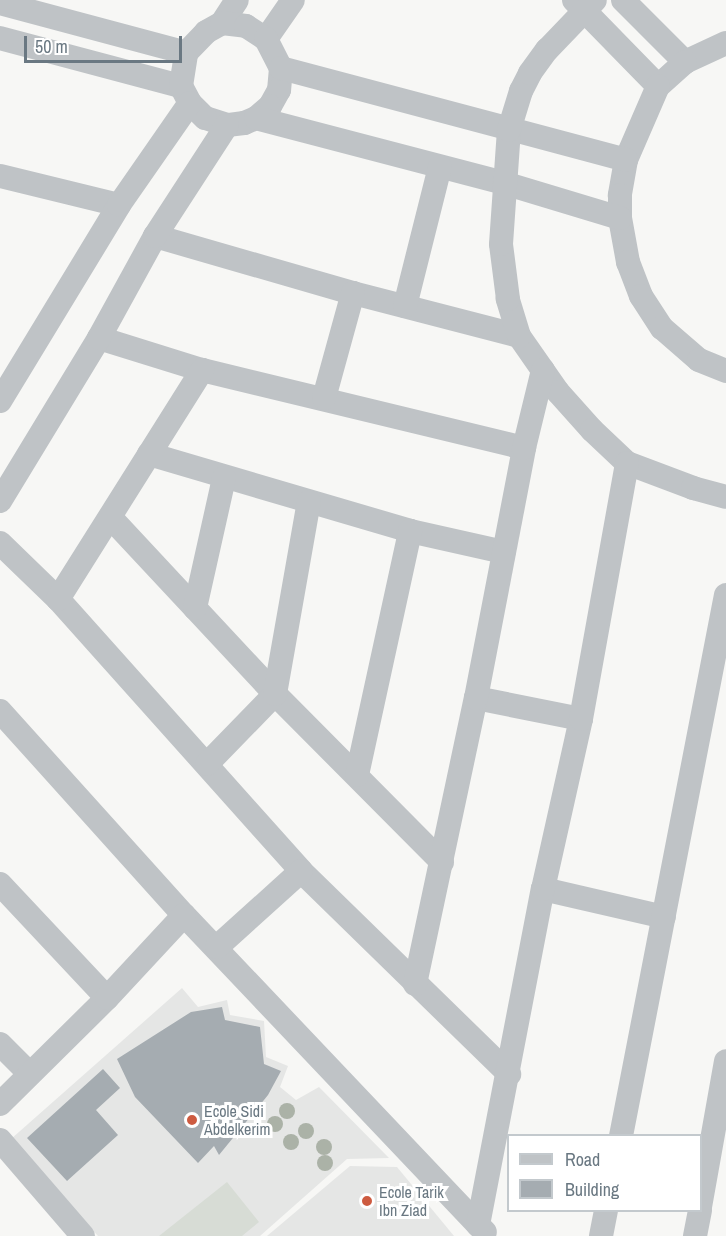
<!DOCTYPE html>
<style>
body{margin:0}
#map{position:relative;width:726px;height:1236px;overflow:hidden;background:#f7f7f5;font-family:"Archivo Narrow",sans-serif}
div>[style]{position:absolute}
.built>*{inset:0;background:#e5e6e5}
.green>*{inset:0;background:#d7dcd5}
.building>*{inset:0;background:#a5acb1}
.minor>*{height:24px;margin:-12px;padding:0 12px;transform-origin:12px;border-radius:12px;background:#bfc3c6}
.trees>*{width:16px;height:16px;margin:-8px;border-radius:50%;background:#abb2a7}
.dots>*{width:16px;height:16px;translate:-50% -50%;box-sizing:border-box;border:3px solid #fff;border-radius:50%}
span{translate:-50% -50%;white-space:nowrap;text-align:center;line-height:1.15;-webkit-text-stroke:6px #fff;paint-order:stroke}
.poi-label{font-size:16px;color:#6a7882}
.left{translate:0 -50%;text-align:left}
.legend{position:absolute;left:507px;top:1134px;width:195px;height:78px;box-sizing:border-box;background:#fff;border:2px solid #c3c9cd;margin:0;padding:8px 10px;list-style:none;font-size:18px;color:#6a7882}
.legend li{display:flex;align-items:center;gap:12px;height:30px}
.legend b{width:30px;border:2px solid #c3c9cd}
.scale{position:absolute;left:24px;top:36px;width:158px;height:27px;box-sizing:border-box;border:3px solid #6a7882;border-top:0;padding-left:8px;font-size:18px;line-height:21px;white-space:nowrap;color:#6a7882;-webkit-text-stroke:4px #fff;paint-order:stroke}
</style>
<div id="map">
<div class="built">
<i style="clip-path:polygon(182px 988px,198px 1007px,227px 1000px,230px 1015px,264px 1021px,266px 1057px,288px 1066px,280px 1087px,296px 1100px,319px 1087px,389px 1158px,347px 1159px,260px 1236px,98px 1236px,11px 1139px)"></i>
<i style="clip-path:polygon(350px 1166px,397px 1167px,454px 1236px,267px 1236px)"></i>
</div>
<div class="green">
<i style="clip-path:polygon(227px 1182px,259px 1222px,242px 1236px,159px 1236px)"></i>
</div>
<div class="building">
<i style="clip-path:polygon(222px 1007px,225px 1020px,260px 1027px,264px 1064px,281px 1071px,268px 1095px,219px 1155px,214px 1146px,198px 1163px,135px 1097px,117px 1059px,191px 1012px)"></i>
<i style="clip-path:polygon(103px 1069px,120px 1088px,96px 1110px,118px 1135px,67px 1181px,27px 1138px)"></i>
</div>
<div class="minor">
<i style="left:574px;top:0;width:120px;rotate:45.7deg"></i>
<i style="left:623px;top:0;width:88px;rotate:45deg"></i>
<i style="left:0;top:3px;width:193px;rotate:15deg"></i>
<i style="left:222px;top:23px;width:27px;rotate:-57deg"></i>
<i style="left:0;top:38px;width:187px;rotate:14.9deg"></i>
<i style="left:266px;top:39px;width:47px;rotate:-55.3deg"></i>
<i style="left:726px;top:43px;width:45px;rotate:155.1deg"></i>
<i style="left:685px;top:62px;width:36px;rotate:138deg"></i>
<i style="left:658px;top:86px;width:81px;rotate:113.4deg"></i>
<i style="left:626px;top:160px;width:36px;rotate:100deg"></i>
<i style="left:620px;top:195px;width:23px;rotate:90deg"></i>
<i style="left:620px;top:218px;width:45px;rotate:79.7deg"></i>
<i style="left:628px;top:262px;width:36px;rotate:69deg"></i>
<i style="left:641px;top:296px;width:38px;rotate:57deg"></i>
<i style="left:662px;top:328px;width:49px;rotate:40.9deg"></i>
<i style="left:699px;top:360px;width:29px;rotate:22deg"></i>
<i style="left:281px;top:68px;width:22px;rotate:95deg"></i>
<i style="left:279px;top:90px;width:18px;rotate:119deg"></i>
<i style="left:270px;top:106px;width:18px;rotate:139deg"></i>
<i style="left:256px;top:118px;width:13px;rotate:157deg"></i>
<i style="left:244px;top:123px;width:17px;rotate:173deg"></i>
<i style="left:227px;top:125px;width:23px;rotate:-162deg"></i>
<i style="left:205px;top:118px;width:21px;rotate:-135deg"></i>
<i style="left:190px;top:103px;width:19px;rotate:-118deg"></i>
<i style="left:181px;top:86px;width:33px;rotate:-81deg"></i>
<i style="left:186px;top:53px;width:29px;rotate:-46deg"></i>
<i style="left:206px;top:32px;width:18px;rotate:-29deg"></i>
<i style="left:222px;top:23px;width:24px;rotate:7deg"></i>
<i style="left:246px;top:26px;width:24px;rotate:33deg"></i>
<i style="left:266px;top:39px;width:33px;rotate:63deg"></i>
<i style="left:281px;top:68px;width:357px;rotate:14.9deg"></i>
<i style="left:256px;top:118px;width:256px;rotate:14.7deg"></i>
<i style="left:504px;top:183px;width:121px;rotate:16.8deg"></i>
<i style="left:0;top:176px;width:122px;rotate:13.7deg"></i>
<i style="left:155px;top:236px;width:206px;rotate:16.1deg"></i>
<i style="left:353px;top:293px;width:171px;rotate:14.5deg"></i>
<i style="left:519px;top:336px;width:68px;rotate:55.1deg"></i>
<i style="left:558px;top:392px;width:51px;rotate:48.2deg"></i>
<i style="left:592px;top:430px;width:48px;rotate:43.3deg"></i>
<i style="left:627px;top:463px;width:71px;rotate:20.7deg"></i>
<i style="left:693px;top:488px;width:34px;rotate:15deg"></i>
<i style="left:405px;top:306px;width:143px;rotate:-75.9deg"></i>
<i style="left:519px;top:336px;width:39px;rotate:-107deg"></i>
<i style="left:508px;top:299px;width:55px;rotate:-97.3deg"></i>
<i style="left:501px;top:244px;width:114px;rotate:-86deg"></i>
<i style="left:509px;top:130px;width:41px;rotate:-72.9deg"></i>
<i style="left:521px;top:91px;width:20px;rotate:-63deg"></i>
<i style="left:530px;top:73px;width:29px;rotate:-54deg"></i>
<i style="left:547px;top:50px;width:69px;rotate:-46.2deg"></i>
<i style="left:99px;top:338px;width:108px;rotate:17.3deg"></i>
<i style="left:202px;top:370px;width:331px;rotate:13.6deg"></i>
<i style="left:324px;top:398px;width:109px;rotate:-74.6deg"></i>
<i style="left:0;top:401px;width:229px;rotate:-58.7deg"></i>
<i style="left:119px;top:205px;width:124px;rotate:-55.2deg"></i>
<i style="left:149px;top:454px;width:272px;rotate:16.4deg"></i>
<i style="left:410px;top:531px;width:96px;rotate:12.6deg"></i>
<i style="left:0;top:501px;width:191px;rotate:-58.7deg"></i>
<i style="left:99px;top:338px;width:116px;rotate:-61.2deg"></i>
<i style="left:155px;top:236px;width:132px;rotate:-57deg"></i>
<i style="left:111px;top:518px;width:241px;rotate:47deg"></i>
<i style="left:275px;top:694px;width:237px;rotate:45.2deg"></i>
<i style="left:0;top:543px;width:81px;rotate:44deg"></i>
<i style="left:58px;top:599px;width:365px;rotate:48.2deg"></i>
<i style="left:301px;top:871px;width:291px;rotate:44.3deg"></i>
<i style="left:58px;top:599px;width:271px;rotate:-57.8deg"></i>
<i style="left:195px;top:608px;width:133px;rotate:-77.4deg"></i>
<i style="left:476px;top:698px;width:107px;rotate:11.3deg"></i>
<i style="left:0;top:711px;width:275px;rotate:48deg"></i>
<i style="left:184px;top:915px;width:437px;rotate:46.5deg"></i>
<i style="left:207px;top:764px;width:98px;rotate:-45.8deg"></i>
<i style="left:275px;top:694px;width:195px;rotate:-80deg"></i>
<i style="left:357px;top:775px;width:250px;rotate:-77.7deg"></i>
<i style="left:0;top:884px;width:156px;rotate:46.8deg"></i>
<i style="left:543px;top:889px;width:124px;rotate:13deg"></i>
<i style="left:217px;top:947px;width:113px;rotate:-42.1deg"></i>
<i style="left:415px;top:984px;width:292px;rotate:-78deg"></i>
<i style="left:476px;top:698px;width:255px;rotate:-79.1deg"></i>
<i style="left:524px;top:448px;width:80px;rotate:-76.3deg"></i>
<i style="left:0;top:1044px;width:42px;rotate:45deg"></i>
<i style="left:0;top:1104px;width:151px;rotate:-44.7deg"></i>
<i style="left:107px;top:998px;width:113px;rotate:-47.1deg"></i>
<i style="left:621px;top:1136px;width:551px;rotate:-79.02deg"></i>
<i style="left:0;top:1140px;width:127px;rotate:49.2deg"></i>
<i style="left:700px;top:1207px;width:148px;rotate:-79.9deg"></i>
<i style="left:478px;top:1225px;width:342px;rotate:-79.1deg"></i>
<i style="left:543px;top:889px;width:174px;rotate:-77.4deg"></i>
<i style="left:581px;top:719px;width:260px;rotate:-79.8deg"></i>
<i style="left:601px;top:1236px;width:26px;rotate:-79deg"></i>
<i style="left:695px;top:1236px;width:26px;rotate:-79deg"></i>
</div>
<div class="trees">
<i style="left:287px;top:1111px"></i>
<i style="left:275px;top:1124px"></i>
<i style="left:306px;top:1131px"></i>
<i style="left:291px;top:1142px"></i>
<i style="left:324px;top:1147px"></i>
<i style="left:325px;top:1163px"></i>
</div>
<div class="dots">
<i style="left:192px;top:1120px;background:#cd5b40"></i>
<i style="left:367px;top:1201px;background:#cd5b40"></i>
</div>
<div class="poi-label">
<span class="left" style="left:204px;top:1120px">Ecole Sidi<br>Abdelkerim</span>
<span class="left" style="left:379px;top:1201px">Ecole Tarik<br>Ibn Ziad</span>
</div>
<ul class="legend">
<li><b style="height:8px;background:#bfc3c6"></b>Road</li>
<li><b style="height:16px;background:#a5acb1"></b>Building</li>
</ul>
<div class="scale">50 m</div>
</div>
